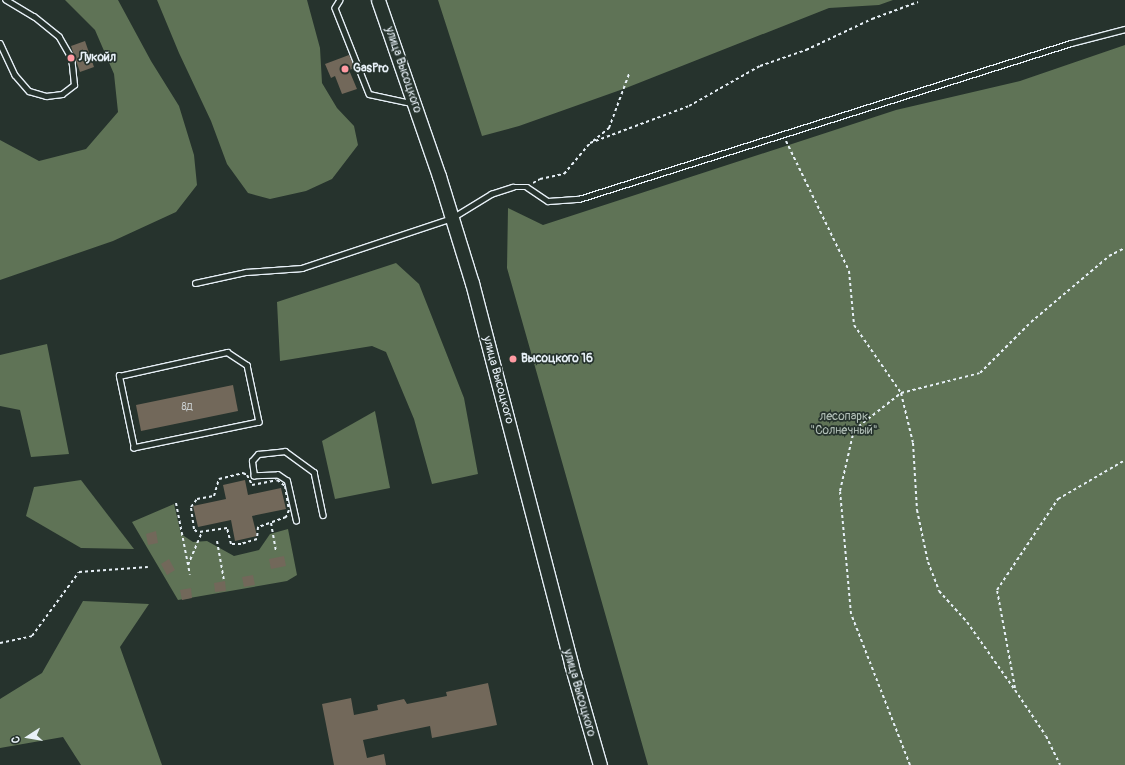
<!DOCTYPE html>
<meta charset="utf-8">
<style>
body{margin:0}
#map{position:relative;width:1125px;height:765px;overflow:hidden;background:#26332d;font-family:Pangolin,sans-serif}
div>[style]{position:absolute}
.green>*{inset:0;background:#5f7356}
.building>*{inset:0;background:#72685a}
.path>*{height:2px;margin-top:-1px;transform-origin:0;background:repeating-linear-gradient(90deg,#e8f1f8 0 3px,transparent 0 6px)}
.roads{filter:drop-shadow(1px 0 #e8f1f8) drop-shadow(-1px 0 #e8f1f8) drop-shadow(0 1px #e8f1f8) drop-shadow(0 -1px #e8f1f8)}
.lane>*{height:4.5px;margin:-2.25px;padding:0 2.25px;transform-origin:2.25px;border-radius:2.25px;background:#26332d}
.secondary>*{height:13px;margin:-6.5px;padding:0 6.5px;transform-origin:6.5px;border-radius:6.5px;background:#26332d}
.dots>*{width:11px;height:11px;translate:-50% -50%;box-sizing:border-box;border:2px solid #26332d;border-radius:50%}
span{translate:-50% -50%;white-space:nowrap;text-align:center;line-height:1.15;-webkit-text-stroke:3.5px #26332d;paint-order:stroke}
.number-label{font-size:10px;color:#cacfd0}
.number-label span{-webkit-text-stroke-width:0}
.poi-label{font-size:12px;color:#e8f1f8;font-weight:700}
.left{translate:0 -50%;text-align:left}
.street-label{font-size:12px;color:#e8f1f8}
.park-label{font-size:12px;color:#b1bfb7}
.north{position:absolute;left:8px;top:717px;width:40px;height:40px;-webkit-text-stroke:3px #26332d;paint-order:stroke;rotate:258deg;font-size:11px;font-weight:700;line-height:16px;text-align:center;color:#e8f1f8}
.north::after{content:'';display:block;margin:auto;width:14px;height:18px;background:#e8f1f8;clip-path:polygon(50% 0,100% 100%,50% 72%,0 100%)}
</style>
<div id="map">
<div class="green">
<i style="clip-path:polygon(65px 0,118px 0,151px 61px,179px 106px,194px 155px,197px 185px,176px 212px,113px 241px,0 280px,0 140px,39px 161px,86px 149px,118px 112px,114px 74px,95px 30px)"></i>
<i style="clip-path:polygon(157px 0,307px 0,320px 48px,322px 83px,337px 108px,354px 126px,358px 145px,332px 179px,306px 191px,270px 199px,248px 193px,227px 164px,211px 121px,179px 53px)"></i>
<i style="clip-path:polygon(438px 0,893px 0,879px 5px,829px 8px,626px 88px,519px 126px,482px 136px)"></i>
<i style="clip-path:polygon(1125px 45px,1125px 765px,648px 765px,507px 268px,508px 208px,543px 225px,896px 110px,1020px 81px)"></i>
<i style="clip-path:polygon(396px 263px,419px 284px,464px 398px,478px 474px,432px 484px,414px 419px,386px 352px,372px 346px,280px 361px,277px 302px)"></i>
<i style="clip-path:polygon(47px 344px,69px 454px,31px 457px,20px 410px,0 406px,0 355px)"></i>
<i style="clip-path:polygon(375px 411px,390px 488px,335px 499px,322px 441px)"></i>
<i style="clip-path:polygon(81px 480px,134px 549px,81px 548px,26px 516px,34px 487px)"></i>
<i style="clip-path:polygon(174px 504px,181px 534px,193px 542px,207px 541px,234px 556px,259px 550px,270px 534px,288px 529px,297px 575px,287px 581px,178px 600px,132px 522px)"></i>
<i style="clip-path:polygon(83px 601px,149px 604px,120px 647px,162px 765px,81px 765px,63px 737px,0 748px,0 699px,42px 673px)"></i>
</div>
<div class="building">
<i style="clip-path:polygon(85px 41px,94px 67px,80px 72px,71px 46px)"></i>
<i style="clip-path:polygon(349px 55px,355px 68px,349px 70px,357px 89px,342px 94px,335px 76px,331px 78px,325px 64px)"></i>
<i style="clip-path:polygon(233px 385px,238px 411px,141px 431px,136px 405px)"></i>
<i style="clip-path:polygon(245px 480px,248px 495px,281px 488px,286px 509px,252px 516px,257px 536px,235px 541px,231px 520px,198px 527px,193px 506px,226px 499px,223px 485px)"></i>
<i style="clip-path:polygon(156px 531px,158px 543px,148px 545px,146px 534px)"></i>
<i style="clip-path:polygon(284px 556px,286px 566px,271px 569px,269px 559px)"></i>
<i style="clip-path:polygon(169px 559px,175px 570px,167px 575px,161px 564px)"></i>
<i style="clip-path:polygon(253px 575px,255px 585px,244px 587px,242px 577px)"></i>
<i style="clip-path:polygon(225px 581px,226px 591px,215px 592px,214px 583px)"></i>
<i style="clip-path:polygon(191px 588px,192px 598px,182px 600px,180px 590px)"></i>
<i style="clip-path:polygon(488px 683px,497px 725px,432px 738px,430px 726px,363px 740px,367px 758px,384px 754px,386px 765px,334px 765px,322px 704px,351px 698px,354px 715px,378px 710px,377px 705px,404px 699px,407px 704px,447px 696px,446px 692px)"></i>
</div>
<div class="path">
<i style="left:593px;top:141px;width:21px;rotate:-39deg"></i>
<i style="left:609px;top:128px;width:58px;rotate:-69.7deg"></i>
<i style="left:786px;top:141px;width:144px;rotate:64.1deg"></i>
<i style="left:849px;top:271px;width:54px;rotate:84.7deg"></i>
<i style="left:854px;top:325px;width:83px;rotate:55.3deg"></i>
<i style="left:901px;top:393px;width:51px;rotate:76.5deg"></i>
<i style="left:913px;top:443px;width:67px;rotate:86.6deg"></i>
<i style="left:917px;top:510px;width:53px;rotate:78.1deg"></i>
<i style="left:928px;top:562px;width:31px;rotate:69deg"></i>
<i style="left:939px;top:591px;width:42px;rotate:47.9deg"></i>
<i style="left:967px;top:622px;width:83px;rotate:54.8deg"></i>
<i style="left:1015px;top:690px;width:55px;rotate:56deg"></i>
<i style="left:1046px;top:736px;width:32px;rotate:64deg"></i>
<i style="left:533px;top:183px;width:8px;rotate:-30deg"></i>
<i style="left:540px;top:179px;width:25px;rotate:-12deg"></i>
<i style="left:564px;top:174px;width:40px;rotate:-50deg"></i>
<i style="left:590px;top:143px;width:106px;rotate:-20.5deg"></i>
<i style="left:689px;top:106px;width:81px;rotate:-29.4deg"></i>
<i style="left:760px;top:66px;width:49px;rotate:-19.2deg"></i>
<i style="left:806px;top:50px;width:73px;rotate:-25.2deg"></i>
<i style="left:872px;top:19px;width:49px;rotate:-20.3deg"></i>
<i style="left:243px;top:473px;width:4px;rotate:27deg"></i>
<i style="left:247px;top:475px;width:11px;rotate:63deg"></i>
<i style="left:252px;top:485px;width:25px;rotate:-11deg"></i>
<i style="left:277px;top:480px;width:10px;rotate:37deg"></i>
<i style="left:285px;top:486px;width:24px;rotate:81deg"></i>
<i style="left:289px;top:510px;width:8px;rotate:113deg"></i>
<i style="left:286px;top:517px;width:30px;rotate:160deg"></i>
<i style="left:258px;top:527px;width:12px;rotate:95deg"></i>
<i style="left:257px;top:539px;width:17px;rotate:163deg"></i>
<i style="left:241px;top:544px;width:10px;rotate:180deg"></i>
<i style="left:231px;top:544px;width:16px;rotate:-104deg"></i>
<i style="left:227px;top:528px;width:30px;rotate:172deg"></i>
<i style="left:197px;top:532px;width:4px;rotate:-135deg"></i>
<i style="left:194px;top:529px;width:22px;rotate:-98deg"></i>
<i style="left:191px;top:507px;width:10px;rotate:-53deg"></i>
<i style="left:197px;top:499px;width:17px;rotate:-10deg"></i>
<i style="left:214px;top:496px;width:18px;rotate:-74deg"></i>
<i style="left:219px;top:479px;width:25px;rotate:-14deg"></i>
<i style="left:176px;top:503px;width:73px;rotate:79deg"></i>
<i style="left:271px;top:523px;width:29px;rotate:80deg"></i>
<i style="left:217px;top:541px;width:39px;rotate:80deg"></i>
<i style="left:188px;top:565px;width:34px;rotate:-67deg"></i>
<i style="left:0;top:643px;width:33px;rotate:-12deg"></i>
<i style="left:32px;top:636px;width:79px;rotate:-53.7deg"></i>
<i style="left:79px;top:572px;width:69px;rotate:-4.1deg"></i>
<i style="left:1015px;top:688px;width:100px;rotate:-100.4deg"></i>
<i style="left:997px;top:590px;width:110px;rotate:-56.2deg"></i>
<i style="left:1058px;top:499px;width:78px;rotate:-30.2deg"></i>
<i style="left:910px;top:765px;width:162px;rotate:-111.3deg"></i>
<i style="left:851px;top:614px;width:123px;rotate:-95.1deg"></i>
<i style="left:840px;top:491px;width:63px;rotate:-77.1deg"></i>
<i style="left:854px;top:430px;width:60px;rotate:-38.2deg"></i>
<i style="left:901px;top:393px;width:81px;rotate:-14.2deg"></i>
<i style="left:980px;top:373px;width:72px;rotate:-45deg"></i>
<i style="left:1031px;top:322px;width:102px;rotate:-40.2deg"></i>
<i style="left:1109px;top:256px;width:18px;rotate:-27deg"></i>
</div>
<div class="roads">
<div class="lane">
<i style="left:340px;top:0;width:9px;rotate:122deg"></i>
<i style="left:335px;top:8px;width:92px;rotate:68.4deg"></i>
<i style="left:369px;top:94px;width:43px;rotate:12.1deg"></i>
<i style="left:0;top:43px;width:35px;rotate:65deg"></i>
<i style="left:15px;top:75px;width:21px;rotate:49deg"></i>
<i style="left:29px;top:91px;width:18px;rotate:16deg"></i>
<i style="left:46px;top:96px;width:16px;rotate:-7deg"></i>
<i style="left:62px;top:94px;width:15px;rotate:-37deg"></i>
<i style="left:74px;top:85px;width:27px;rotate:-96deg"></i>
<i style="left:71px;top:58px;width:24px;rotate:-120deg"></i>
<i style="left:59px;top:37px;width:32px;rotate:-141deg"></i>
<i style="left:34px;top:17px;width:33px;rotate:-149deg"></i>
<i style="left:195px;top:283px;width:52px;rotate:-12.2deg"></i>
<i style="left:246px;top:272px;width:56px;rotate:-4.1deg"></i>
<i style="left:302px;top:268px;width:158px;rotate:-18.4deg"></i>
<i style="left:452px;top:218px;width:46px;rotate:-31.6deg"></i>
<i style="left:491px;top:194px;width:23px;rotate:-18deg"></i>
<i style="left:513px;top:187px;width:14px"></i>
<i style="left:527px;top:187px;width:25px;rotate:34deg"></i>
<i style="left:548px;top:201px;width:31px;rotate:-4deg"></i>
<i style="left:579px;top:199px;width:516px;rotate:-17.59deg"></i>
<i style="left:1071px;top:43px;width:56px;rotate:-14.5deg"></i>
<i style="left:227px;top:352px;width:24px;rotate:33deg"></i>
<i style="left:247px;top:365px;width:58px;rotate:78.1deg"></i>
<i style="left:259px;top:422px;width:128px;rotate:168.3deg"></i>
<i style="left:134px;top:448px;width:74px;rotate:-101.8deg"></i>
<i style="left:119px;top:376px;width:111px;rotate:-12.5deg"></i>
<i style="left:296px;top:521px;width:41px;rotate:-102.7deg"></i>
<i style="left:287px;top:481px;width:11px;rotate:-146deg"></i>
<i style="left:278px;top:475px;width:24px;rotate:178deg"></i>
<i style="left:254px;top:476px;width:15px;rotate:-98deg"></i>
<i style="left:252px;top:461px;width:9px;rotate:-49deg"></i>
<i style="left:258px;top:454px;width:27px;rotate:-6deg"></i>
<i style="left:285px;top:451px;width:36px;rotate:36deg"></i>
<i style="left:314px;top:472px;width:44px;rotate:78.2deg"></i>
</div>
<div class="secondary">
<i style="left:378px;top:0;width:186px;rotate:70.9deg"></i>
<i style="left:439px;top:176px;width:112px;rotate:72.9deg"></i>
<i style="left:472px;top:283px;width:394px;rotate:75.4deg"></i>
<i style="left:571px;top:664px;width:105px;rotate:74deg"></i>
</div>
</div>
<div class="dots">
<i style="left:71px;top:58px;background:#ff9aa2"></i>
<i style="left:345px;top:69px;background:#ff9aa2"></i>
<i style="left:513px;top:359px;background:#ff9aa2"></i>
</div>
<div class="number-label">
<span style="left:187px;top:408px">8Д</span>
</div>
<div class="poi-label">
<span class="left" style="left:79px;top:58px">Лукойл</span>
<span class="left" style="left:353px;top:69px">GasPro</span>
<span class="left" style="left:521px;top:359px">Высоцкого 16</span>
</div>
<div class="street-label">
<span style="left:403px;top:70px;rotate:71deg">улица Высоцкого</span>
<span style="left:498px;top:380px;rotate:75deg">улица Высоцкого</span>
<span style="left:579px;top:693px;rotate:74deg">улица Высоцкого</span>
</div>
<div class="park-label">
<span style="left:844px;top:424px">лесопарк<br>"Солнечный"</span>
</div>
<div class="north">С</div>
</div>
